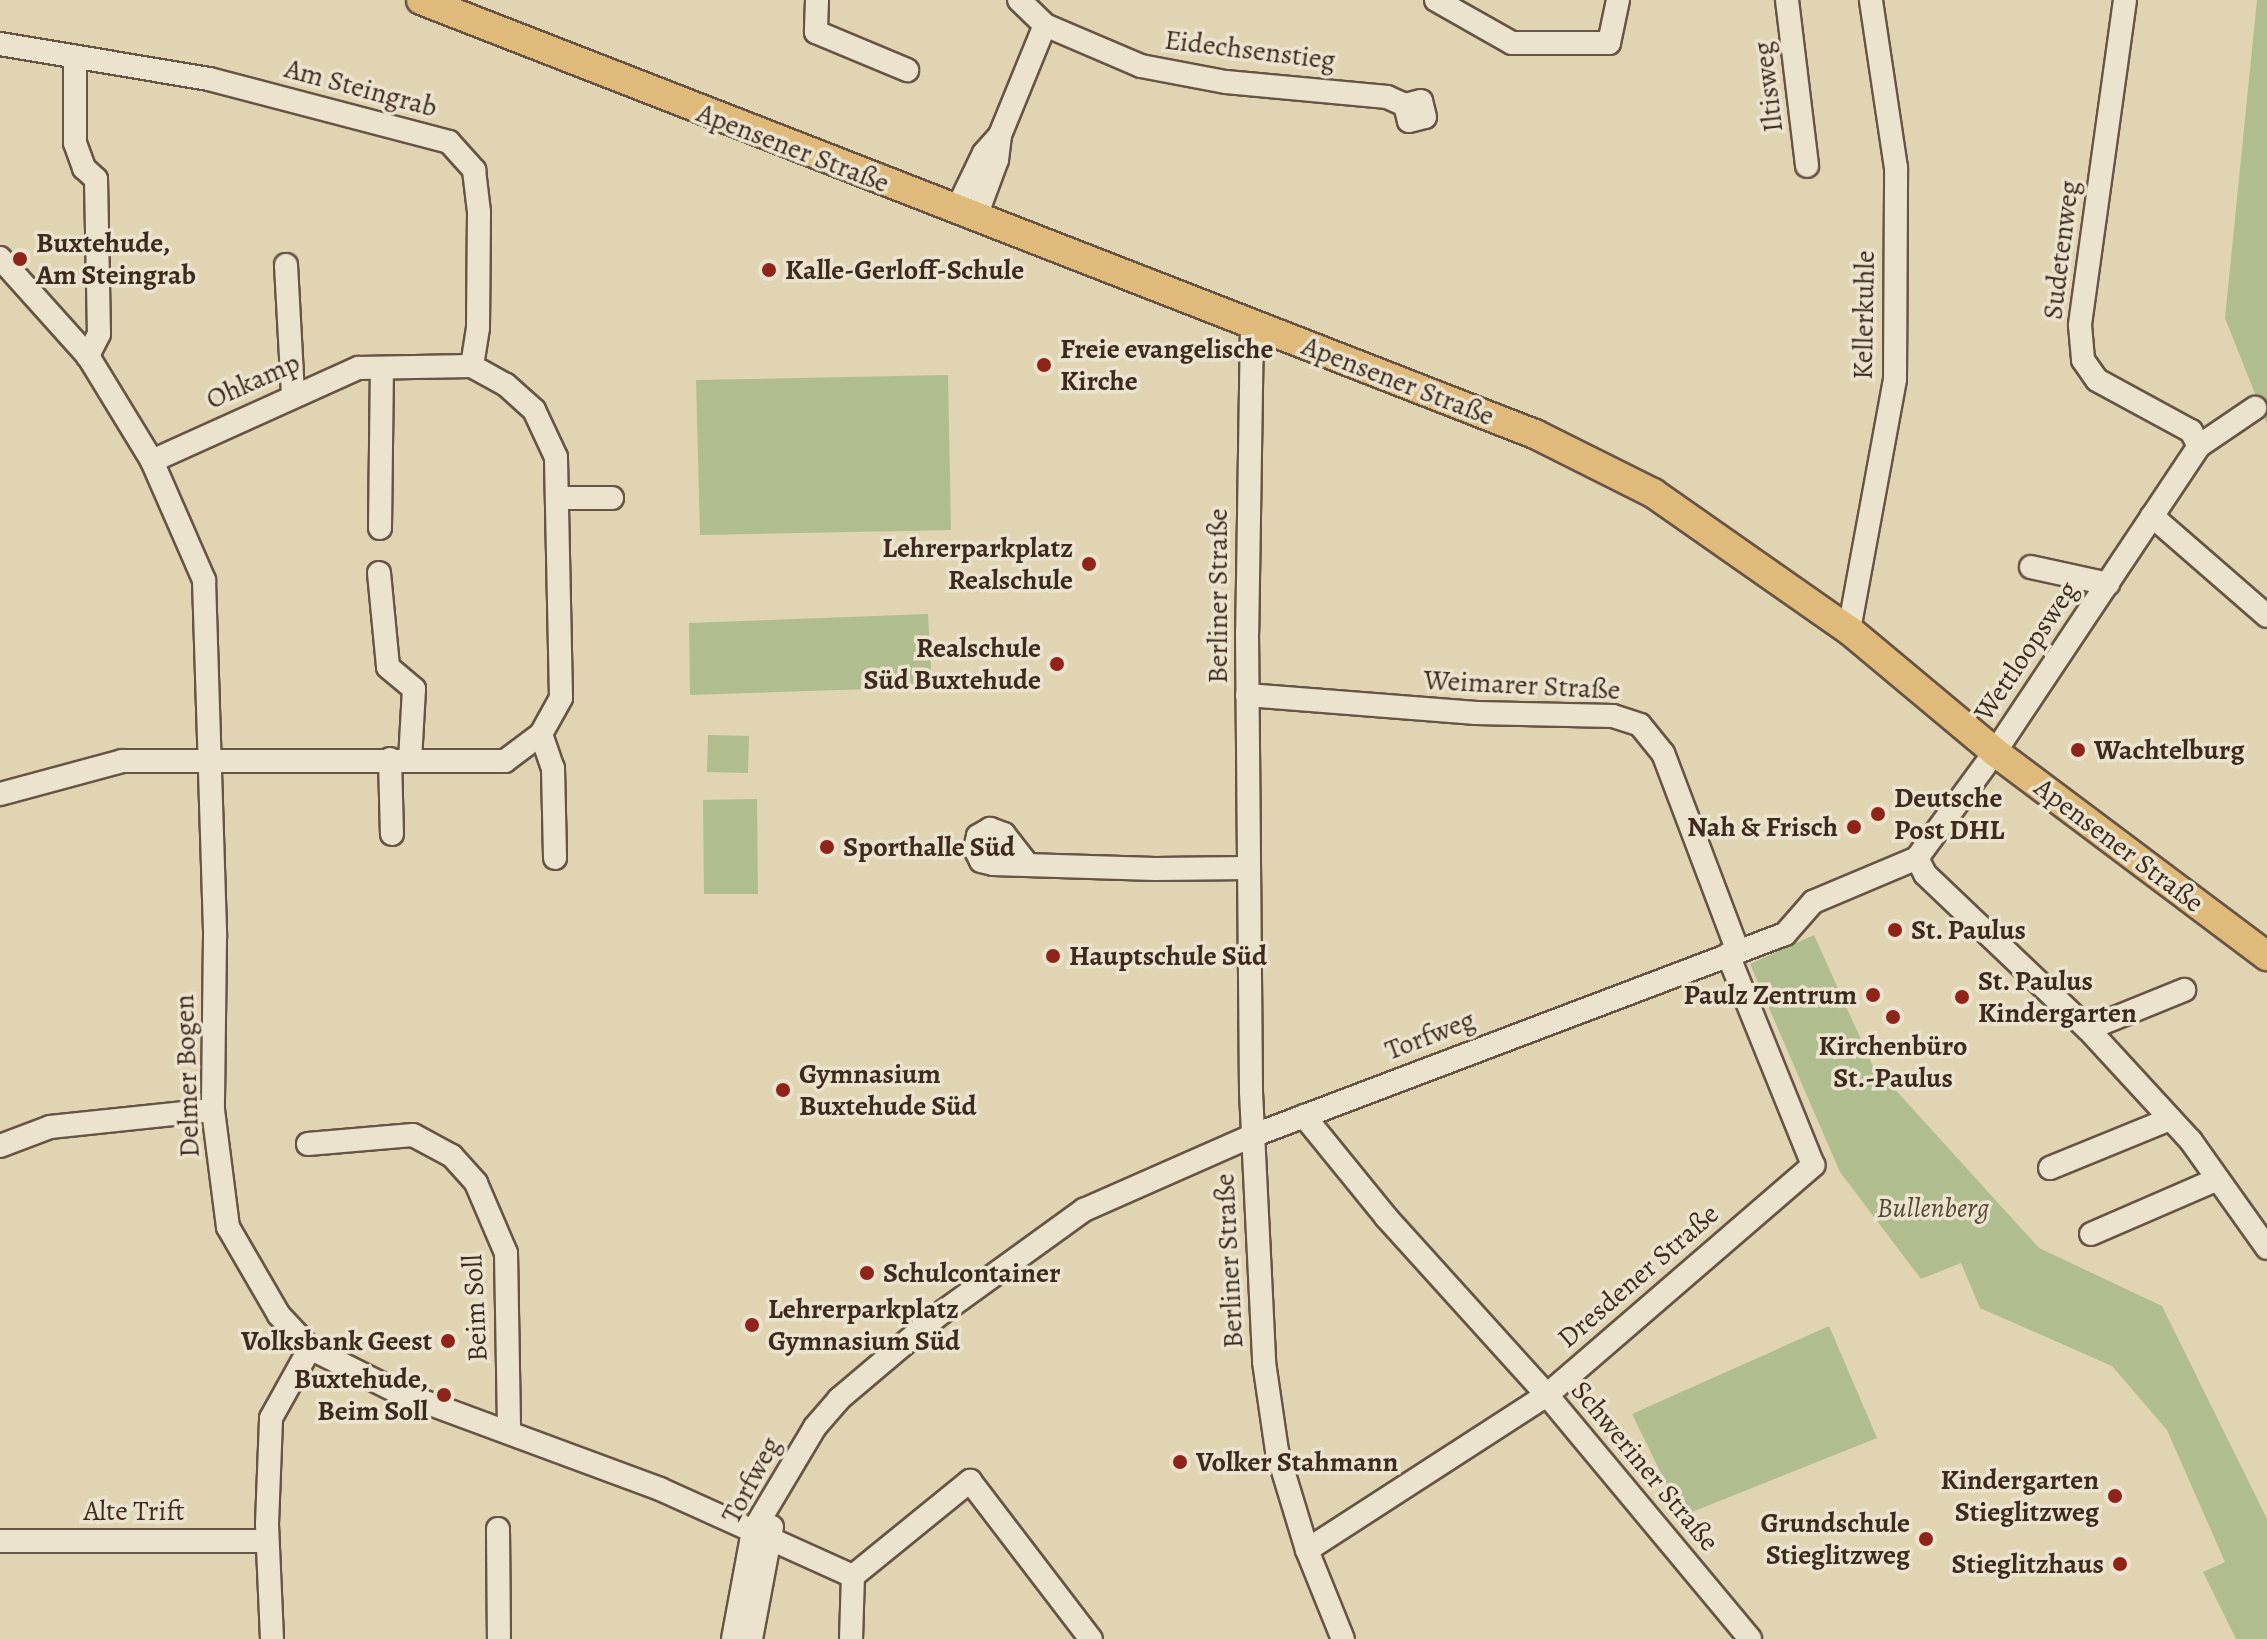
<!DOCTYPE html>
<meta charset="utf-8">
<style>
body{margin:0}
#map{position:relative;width:2267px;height:1639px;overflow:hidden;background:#e0d4b3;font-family:Alegreya,serif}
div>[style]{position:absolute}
.green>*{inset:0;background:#b0bd8e}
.roads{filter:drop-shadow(2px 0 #675444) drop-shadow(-2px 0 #675444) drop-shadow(0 2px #675444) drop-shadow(0 -2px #675444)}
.minor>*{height:22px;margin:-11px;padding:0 11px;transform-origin:11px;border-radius:11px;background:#ebe3ce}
.major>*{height:28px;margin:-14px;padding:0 14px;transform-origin:14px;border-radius:14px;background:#e0ba7a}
.dots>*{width:22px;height:22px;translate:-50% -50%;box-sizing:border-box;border:4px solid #ebe3ce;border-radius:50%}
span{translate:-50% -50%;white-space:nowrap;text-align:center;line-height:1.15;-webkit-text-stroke:7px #ebe3ce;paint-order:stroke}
.street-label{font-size:28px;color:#3f2a1f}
.poi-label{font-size:28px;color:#3f2a1f;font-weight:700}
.left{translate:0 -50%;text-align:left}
.right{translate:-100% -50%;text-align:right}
.park-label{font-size:28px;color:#564735;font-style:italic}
</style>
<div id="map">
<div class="green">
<i style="clip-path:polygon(2257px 0,2267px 0,2267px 424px,2225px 318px)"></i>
<i style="clip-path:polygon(948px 375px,951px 530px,700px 535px,696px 380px)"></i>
<i style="clip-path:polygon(928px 614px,932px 687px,690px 695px,689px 623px)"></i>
<i style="clip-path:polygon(708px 735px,749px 736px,748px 773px,707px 772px)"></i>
<i style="clip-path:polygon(757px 799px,758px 894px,704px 894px,703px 800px)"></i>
<i style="clip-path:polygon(1814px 935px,1872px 1064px,2039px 1248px,2162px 1306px,2267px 1519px,2267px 1639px,2236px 1639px,2203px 1572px,2225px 1562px,2167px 1430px,2112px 1366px,1980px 1308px,1961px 1263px,1921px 1279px,1840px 1172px,1750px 964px)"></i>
<i style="clip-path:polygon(1829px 1326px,1877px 1438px,1682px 1516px,1632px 1414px)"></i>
</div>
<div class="roads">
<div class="minor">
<i style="left:817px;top:0;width:32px;rotate:92deg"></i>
<i style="left:816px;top:32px;width:99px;rotate:22.7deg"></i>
<i style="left:1436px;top:0;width:87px;rotate:29.5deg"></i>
<i style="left:1512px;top:43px;width:97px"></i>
<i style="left:1609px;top:43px;width:44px;rotate:-78.2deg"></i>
<i style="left:1787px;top:0;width:167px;rotate:83.1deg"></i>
<i style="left:2125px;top:0;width:328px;rotate:97.9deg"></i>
<i style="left:2080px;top:325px;width:35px;rotate:85deg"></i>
<i style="left:2083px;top:360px;width:24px;rotate:55deg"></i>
<i style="left:2097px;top:380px;width:107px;rotate:28.5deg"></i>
<i style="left:2191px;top:431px;width:17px;rotate:62deg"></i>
<i style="left:1045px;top:25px;width:104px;rotate:23.1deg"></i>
<i style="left:1141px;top:66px;width:86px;rotate:10.7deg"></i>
<i style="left:1226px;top:82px;width:162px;rotate:5.3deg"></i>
<i style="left:1387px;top:97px;width:20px;rotate:24deg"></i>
<i style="left:1405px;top:105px;width:16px;rotate:76deg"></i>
<i style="left:1409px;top:121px;width:16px;rotate:-14deg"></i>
<i style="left:1425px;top:117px;width:16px;rotate:-104deg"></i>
<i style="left:1421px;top:101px;width:16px;rotate:166deg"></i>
<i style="left:0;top:44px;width:212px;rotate:9.5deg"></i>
<i style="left:209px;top:79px;width:248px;rotate:14.7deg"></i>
<i style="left:449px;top:142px;width:38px;rotate:48deg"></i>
<i style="left:474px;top:170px;width:42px;rotate:83.2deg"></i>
<i style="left:479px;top:212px;width:116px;rotate:90.5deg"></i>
<i style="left:478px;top:328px;width:38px;rotate:99deg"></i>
<i style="left:75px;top:57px;width:86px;rotate:90deg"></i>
<i style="left:75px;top:143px;width:27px;rotate:70deg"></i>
<i style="left:84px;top:168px;width:16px;rotate:43deg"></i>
<i style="left:96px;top:179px;width:155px;rotate:88.9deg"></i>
<i style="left:99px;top:334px;width:25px;rotate:117deg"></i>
<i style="left:956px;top:211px;width:64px;rotate:-64.2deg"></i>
<i style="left:984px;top:153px;width:24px;rotate:-48deg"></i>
<i style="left:975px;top:219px;width:63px;rotate:-69.6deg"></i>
<i style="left:997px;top:160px;width:25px;rotate:-83deg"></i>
<i style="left:1000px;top:135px;width:119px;rotate:-67.8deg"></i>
<i style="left:1045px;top:25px;width:36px;rotate:-136deg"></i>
<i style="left:0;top:258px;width:132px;rotate:48.1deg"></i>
<i style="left:88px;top:356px;width:123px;rotate:58.6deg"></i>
<i style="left:152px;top:461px;width:130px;rotate:66.4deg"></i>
<i style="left:204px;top:580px;width:357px;rotate:88.2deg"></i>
<i style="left:215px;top:937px;width:173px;rotate:90.7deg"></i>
<i style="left:213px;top:1110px;width:118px;rotate:82.7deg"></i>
<i style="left:228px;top:1227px;width:102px;rotate:59.9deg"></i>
<i style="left:279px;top:1315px;width:45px;rotate:46.8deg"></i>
<i style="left:310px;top:1348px;width:98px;rotate:26.6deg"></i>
<i style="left:398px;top:1392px;width:279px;rotate:20.3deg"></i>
<i style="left:660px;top:1489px;width:212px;rotate:24.3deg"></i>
<i style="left:286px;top:265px;width:130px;rotate:86.9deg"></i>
<i style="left:1252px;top:325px;width:307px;rotate:90.9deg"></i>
<i style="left:1247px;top:632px;width:460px;rotate:89.5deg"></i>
<i style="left:1251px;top:1092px;width:270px;rotate:87.2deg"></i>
<i style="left:1264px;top:1362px;width:90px;rotate:81.7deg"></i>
<i style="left:1277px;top:1451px;width:103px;rotate:73.1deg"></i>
<i style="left:1307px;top:1550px;width:96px;rotate:68deg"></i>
<i style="left:557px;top:498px;width:55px"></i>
<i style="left:2152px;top:516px;width:152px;rotate:41deg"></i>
<i style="left:380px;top:528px;width:160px;rotate:-89.3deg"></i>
<i style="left:2031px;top:567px;width:79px;rotate:12.4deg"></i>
<i style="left:379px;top:573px;width:94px;rotate:84.5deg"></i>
<i style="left:388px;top:667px;width:34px;rotate:40deg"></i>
<i style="left:414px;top:689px;width:71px;rotate:93.2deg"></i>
<i style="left:1849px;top:630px;width:255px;rotate:-79.6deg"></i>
<i style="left:1895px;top:379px;width:211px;rotate:-89.7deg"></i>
<i style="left:1896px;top:168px;width:170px;rotate:-98.5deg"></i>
<i style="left:1247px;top:695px;width:230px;rotate:4.5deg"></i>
<i style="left:1476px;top:713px;width:137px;rotate:1.3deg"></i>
<i style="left:1613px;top:716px;width:28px;rotate:18deg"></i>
<i style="left:1640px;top:725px;width:36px;rotate:51deg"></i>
<i style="left:1663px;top:753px;width:213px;rotate:69.3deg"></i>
<i style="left:541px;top:734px;width:36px;rotate:71deg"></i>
<i style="left:553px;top:768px;width:90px;rotate:88.7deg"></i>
<i style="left:390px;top:759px;width:75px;rotate:88.5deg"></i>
<i style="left:0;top:794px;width:126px;rotate:-15.1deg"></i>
<i style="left:122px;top:761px;width:383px"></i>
<i style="left:505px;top:761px;width:45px;rotate:-36.9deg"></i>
<i style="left:541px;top:734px;width:41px;rotate:-60.9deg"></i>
<i style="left:561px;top:698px;width:241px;rotate:-91.2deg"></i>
<i style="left:556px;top:457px;width:52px;rotate:-115.1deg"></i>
<i style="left:534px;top:410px;width:38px;rotate:-138deg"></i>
<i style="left:506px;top:385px;width:39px;rotate:-151deg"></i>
<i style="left:472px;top:366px;width:114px;rotate:179deg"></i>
<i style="left:358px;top:368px;width:226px;rotate:155.7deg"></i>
<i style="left:1917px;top:858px;width:18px;rotate:63deg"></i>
<i style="left:1925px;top:874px;width:225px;rotate:43.6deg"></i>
<i style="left:2088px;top:1029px;width:152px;rotate:47.4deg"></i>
<i style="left:2191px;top:1141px;width:131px;rotate:54.6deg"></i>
<i style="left:1028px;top:865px;width:39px;rotate:-128deg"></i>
<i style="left:1004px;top:834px;width:15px;rotate:-160deg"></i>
<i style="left:990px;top:829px;width:14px;rotate:150deg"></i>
<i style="left:978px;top:836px;width:13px;rotate:103deg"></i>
<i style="left:975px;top:849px;width:13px;rotate:63deg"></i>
<i style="left:981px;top:861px;width:12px;rotate:14deg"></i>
<i style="left:993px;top:864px;width:162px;rotate:1.8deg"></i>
<i style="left:1155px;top:869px;width:94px;rotate:-0.6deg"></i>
<i style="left:2088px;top:1029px;width:104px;rotate:-22.1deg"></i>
<i style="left:1304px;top:1116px;width:130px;rotate:50.9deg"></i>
<i style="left:1386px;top:1217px;width:240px;rotate:47.9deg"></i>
<i style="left:1547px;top:1395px;width:317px;rotate:50.2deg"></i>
<i style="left:308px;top:1144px;width:105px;rotate:-4.9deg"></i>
<i style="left:413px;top:1135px;width:44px;rotate:28.3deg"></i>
<i style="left:452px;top:1156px;width:36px;rotate:48deg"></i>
<i style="left:476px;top:1183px;width:76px;rotate:66.8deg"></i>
<i style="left:506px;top:1253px;width:177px;rotate:89deg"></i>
<i style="left:0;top:1146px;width:53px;rotate:-20.8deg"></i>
<i style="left:50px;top:1127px;width:164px;rotate:-6deg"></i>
<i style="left:2050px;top:1168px;width:130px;rotate:-22.2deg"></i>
<i style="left:2091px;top:1234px;width:138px;rotate:-23.4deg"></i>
<i style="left:498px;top:1529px;width:110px;rotate:89.5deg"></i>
<i style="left:0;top:1541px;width:267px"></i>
<i style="left:1307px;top:1550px;width:286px;rotate:-32.9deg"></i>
<i style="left:1547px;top:1395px;width:352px;rotate:-40.8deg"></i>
<i style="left:1813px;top:1165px;width:227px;rotate:-112deg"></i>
<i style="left:272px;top:1639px;width:115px;rotate:-92.5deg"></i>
<i style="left:267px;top:1524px;width:106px;rotate:-87.8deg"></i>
<i style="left:271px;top:1418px;width:80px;rotate:-60.9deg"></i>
<i style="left:733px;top:1639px;width:110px;rotate:-79.5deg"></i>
<i style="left:753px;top:1531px;width:121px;rotate:-59.2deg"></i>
<i style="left:815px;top:1427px;width:37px;rotate:-49deg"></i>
<i style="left:839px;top:1399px;width:127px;rotate:-40.2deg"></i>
<i style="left:936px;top:1317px;width:183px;rotate:-35.9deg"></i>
<i style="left:1084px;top:1210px;width:184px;rotate:-23.8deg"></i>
<i style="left:1252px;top:1136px;width:570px;rotate:-20.76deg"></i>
<i style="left:1785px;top:934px;width:43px;rotate:-48.8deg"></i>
<i style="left:1813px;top:902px;width:113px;rotate:-22.9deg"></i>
<i style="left:1917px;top:858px;width:132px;rotate:-53.7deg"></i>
<i style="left:1995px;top:752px;width:368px;rotate:-56.3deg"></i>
<i style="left:2199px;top:446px;width:68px;rotate:-34.2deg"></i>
<i style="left:751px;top:1639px;width:114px;rotate:-79.4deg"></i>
<i style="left:851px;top:1639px;width:63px;rotate:-88.2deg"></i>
<i style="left:853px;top:1576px;width:151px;rotate:-39.1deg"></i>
<i style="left:970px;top:1481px;width:199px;rotate:52.6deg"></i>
</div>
<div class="major">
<i style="left:421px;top:0;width:1196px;rotate:21.29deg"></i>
<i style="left:1535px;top:434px;width:132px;rotate:26.6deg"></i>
<i style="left:1653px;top:493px;width:239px;rotate:35deg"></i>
<i style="left:1849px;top:630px;width:190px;rotate:39.9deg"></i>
<i style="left:1995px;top:752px;width:340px;rotate:36.9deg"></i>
</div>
</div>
<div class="dots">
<i style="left:20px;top:259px;background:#8f2418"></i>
<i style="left:769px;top:270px;background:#8f2418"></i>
<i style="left:1044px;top:365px;background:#8f2418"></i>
<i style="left:1089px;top:564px;background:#8f2418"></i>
<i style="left:1057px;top:664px;background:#8f2418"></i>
<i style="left:2078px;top:750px;background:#8f2418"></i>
<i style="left:1878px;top:814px;background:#8f2418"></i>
<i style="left:1854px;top:827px;background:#8f2418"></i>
<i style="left:827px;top:847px;background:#8f2418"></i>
<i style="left:1895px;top:930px;background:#8f2418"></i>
<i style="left:1053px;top:956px;background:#8f2418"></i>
<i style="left:1873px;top:995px;background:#8f2418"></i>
<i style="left:1962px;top:997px;background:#8f2418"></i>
<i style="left:1893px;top:1017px;background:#8f2418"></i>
<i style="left:783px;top:1090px;background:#8f2418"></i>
<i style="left:867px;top:1273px;background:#8f2418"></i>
<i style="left:752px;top:1325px;background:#8f2418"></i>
<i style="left:448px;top:1341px;background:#8f2418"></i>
<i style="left:444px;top:1395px;background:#8f2418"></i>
<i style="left:1180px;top:1462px;background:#8f2418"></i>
<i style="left:2115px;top:1496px;background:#8f2418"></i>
<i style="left:1926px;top:1539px;background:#8f2418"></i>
<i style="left:2120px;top:1564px;background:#8f2418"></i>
</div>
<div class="street-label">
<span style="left:1250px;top:50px;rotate:7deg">Eidechsenstieg</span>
<span style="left:1768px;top:87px;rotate:-97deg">Iltisweg</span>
<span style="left:361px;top:88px;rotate:15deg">Am Steingrab</span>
<span style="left:793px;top:148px;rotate:21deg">Apensener Straße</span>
<span style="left:2061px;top:250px;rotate:-83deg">Sudetenweg</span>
<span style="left:1864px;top:315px;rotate:-89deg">Kellerkuhle</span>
<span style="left:253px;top:381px;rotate:-24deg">Ohkamp</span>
<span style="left:1398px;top:381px;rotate:21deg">Apensener Straße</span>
<span style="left:1218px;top:596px;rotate:-90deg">Berliner Straße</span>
<span style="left:2026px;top:651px;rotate:-56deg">Wettloopsweg</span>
<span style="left:1522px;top:685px;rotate:3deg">Weimarer Straße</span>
<span style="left:2119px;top:845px;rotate:37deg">Apensener Straße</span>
<span style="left:1430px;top:1035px;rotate:-21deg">Torfweg</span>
<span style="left:187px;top:1076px;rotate:-92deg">Delmer Bogen</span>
<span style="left:1229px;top:1261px;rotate:-93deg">Berliner Straße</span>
<span style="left:1638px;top:1276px;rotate:-41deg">Dresdener Straße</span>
<span style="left:475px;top:1308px;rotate:-93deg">Beim Soll</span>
<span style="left:1645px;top:1466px;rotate:50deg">Schweriner Straße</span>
<span style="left:751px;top:1480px;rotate:-62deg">Torfweg</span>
<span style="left:134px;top:1511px">Alte Trift</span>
</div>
<div class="poi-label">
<span class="left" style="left:36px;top:259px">Buxtehude,<br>Am Steingrab</span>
<span class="left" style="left:785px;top:270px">Kalle-Gerloff-Schule</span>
<span class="left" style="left:1060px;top:365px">Freie evangelische<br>Kirche</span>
<span class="right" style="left:1073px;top:564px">Lehrerparkplatz<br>Realschule</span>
<span class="right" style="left:1041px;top:664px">Realschule<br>Süd Buxtehude</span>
<span class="left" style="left:2094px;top:750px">Wachtelburg</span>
<span class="left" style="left:1894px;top:814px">Deutsche<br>Post DHL</span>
<span class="right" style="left:1838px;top:827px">Nah &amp; Frisch</span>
<span class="left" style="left:843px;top:847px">Sporthalle Süd</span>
<span class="left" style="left:1911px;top:930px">St. Paulus</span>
<span class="left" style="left:1069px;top:956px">Hauptschule Süd</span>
<span class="left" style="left:1978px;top:997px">St. Paulus<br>Kindergarten</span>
<span class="right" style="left:1857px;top:995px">Paulz Zentrum</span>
<span style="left:1893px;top:1062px">Kirchenbüro<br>St.-Paulus</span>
<span class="left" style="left:799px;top:1090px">Gymnasium<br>Buxtehude Süd</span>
<span class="left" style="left:883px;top:1273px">Schulcontainer</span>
<span class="left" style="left:768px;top:1325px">Lehrerparkplatz<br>Gymnasium Süd</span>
<span class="right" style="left:432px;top:1341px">Volksbank Geest</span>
<span class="right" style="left:428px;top:1395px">Buxtehude,<br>Beim Soll</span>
<span class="left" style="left:1196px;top:1462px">Volker Stahmann</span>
<span class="right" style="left:2099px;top:1496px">Kindergarten<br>Stieglitzweg</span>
<span class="right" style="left:1910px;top:1539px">Grundschule<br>Stieglitzweg</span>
<span class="right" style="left:2104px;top:1564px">Stieglitzhaus</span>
</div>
<div class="park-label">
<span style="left:1933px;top:1208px">Bullenberg</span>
</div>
</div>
